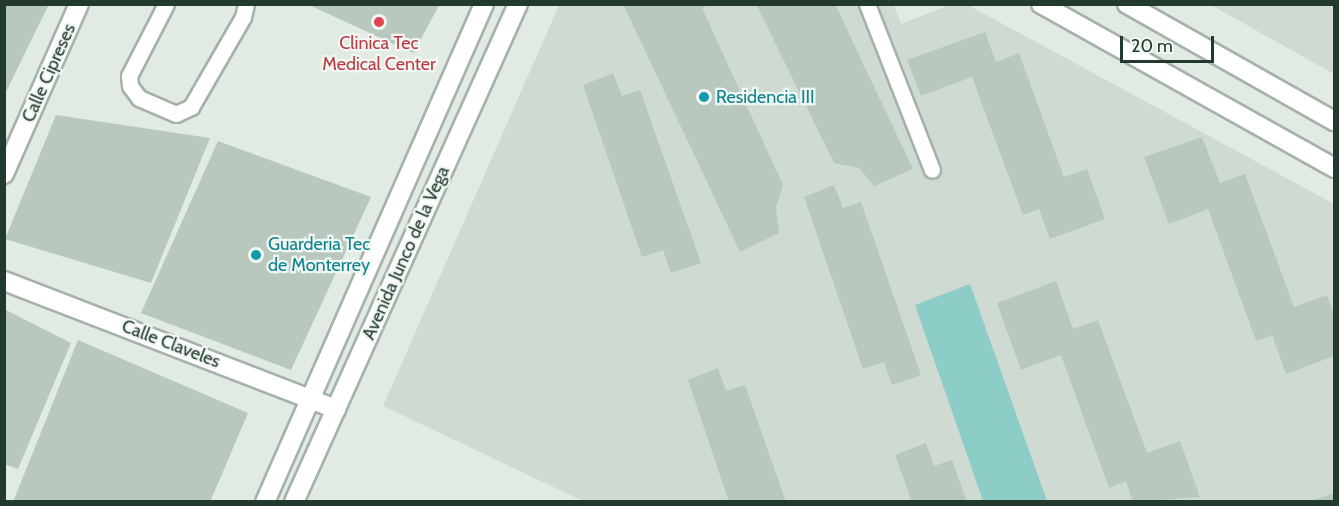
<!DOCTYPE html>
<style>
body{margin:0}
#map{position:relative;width:1339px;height:506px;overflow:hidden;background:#e1ebe4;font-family:Cabin,sans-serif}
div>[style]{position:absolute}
.built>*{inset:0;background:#cfdad3}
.water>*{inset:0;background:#8ccdc7}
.building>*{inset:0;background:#b9c8bf}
.roads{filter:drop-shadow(2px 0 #a4b2aa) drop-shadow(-2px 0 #a4b2aa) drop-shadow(0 2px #a4b2aa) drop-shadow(0 -2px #a4b2aa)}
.service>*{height:15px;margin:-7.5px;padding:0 7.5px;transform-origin:7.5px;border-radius:7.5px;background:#fff}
.minor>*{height:18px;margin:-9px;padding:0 9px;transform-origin:9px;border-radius:9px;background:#fff}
.tertiary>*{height:18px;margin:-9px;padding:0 9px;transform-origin:9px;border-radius:9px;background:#fff}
.dots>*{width:16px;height:16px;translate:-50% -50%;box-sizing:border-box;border:3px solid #f1f7f3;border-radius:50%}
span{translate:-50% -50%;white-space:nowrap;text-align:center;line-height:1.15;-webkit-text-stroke:4.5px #f1f7f3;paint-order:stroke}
.health-label{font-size:18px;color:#be3a42}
.street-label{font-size:18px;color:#223a2e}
.culture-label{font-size:18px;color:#0d838f}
.left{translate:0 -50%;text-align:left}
.frame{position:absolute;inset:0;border:6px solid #223a2e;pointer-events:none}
.scale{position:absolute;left:1120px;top:36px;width:94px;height:27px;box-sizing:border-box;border:3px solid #223a2e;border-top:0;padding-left:8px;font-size:18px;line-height:21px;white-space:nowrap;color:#223a2e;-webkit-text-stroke:4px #f1f7f3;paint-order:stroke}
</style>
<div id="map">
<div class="built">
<i style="clip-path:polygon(559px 5px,894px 5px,901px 24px,949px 5px,968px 5px,1334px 204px,1334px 501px,583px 501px,383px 406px)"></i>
<i style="clip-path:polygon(1211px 5px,1334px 5px,1334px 74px)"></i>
</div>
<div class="water">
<i style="clip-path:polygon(970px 284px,1047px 501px,983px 501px,915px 305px)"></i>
</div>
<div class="building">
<i style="clip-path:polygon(4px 4px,49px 4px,4px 96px)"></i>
<i style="clip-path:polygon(307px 4px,440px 4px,413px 53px)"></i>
<i style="clip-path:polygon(623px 4px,710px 4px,702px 8px,783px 185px,776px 207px,779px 233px,740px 252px)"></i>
<i style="clip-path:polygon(756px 4px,835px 4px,913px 169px,874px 186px,859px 168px,834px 163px)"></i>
<i style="clip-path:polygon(985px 32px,996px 62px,1019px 53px,1064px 177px,1087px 169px,1105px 219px,1050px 239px,1039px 209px,1023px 215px,972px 77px,921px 96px,907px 60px)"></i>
<i style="clip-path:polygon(613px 73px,622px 96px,640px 90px,701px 263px,671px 273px,663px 250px,642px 257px,583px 85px)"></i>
<i style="clip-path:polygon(56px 115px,210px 138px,151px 283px,5px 239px)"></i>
<i style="clip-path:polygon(1202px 137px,1220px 183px,1245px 174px,1294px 307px,1327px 295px,1334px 315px,1334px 356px,1286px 374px,1272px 335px,1256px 341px,1208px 209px,1169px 224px,1144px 157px)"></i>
<i style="clip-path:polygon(218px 141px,371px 197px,291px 370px,141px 313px)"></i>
<i style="clip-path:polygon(834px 185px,843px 208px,861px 202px,921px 375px,892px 385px,884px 362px,863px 369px,804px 197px)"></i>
<i style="clip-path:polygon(1056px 281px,1073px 329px,1098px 320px,1147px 453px,1180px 441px,1200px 497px,1133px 502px,1126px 481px,1109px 488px,1061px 355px,1021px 370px,997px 303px)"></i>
<i style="clip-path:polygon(4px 309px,71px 343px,18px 469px,4px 464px)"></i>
<i style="clip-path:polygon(78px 340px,248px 413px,210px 502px,13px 502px)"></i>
<i style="clip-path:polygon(718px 368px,726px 391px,745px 385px,786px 502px,729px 502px,688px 380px)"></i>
<i style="clip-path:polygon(926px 443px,934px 466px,952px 460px,967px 502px,912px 502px,895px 455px)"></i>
<i style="clip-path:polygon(1334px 493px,1334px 502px,1311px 502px,1311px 501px)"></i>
</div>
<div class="roads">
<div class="service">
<i style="left:166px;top:4px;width:81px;rotate:117.2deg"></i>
<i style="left:129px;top:76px;width:10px;rotate:84deg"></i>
<i style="left:130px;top:86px;width:15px;rotate:53deg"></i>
<i style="left:139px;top:98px;width:40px;rotate:23.4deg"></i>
<i style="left:176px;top:114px;width:17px;rotate:-25deg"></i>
<i style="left:191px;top:107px;width:104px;rotate:-60deg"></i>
<i style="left:243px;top:17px;width:13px;rotate:-77deg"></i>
<i style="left:867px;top:4px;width:178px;rotate:68.6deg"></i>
</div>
<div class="minor">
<i style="left:4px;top:174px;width:186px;rotate:-66.2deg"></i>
<i style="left:4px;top:281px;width:356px;rotate:21.1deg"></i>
</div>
<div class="tertiary">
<i style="left:1041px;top:4px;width:336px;rotate:29.2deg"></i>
<i style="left:1127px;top:4px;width:238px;rotate:29.5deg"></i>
<i style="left:265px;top:502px;width:544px;rotate:-66.26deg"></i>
<i style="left:294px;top:502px;width:546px;rotate:-65.78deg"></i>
</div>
</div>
<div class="dots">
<i style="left:379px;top:22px;background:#e0444e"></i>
<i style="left:704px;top:97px;background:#0f9aa8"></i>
<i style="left:256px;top:255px;background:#0f9aa8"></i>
</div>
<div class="health-label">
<span style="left:379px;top:54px">Clinica Tec<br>Medical Center</span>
</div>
<div class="street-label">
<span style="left:49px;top:73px;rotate:-66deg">Calle Cipreses</span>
<span style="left:406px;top:253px;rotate:-66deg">Avenida Junco de la Vega</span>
<span style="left:171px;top:344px;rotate:21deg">Calle Claveles</span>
</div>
<div class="culture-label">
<span class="left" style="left:716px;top:97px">Residencia III</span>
<span class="left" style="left:268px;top:255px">Guarderia Tec<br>de Monterrey</span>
</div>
<div class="frame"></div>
<div class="scale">20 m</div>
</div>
